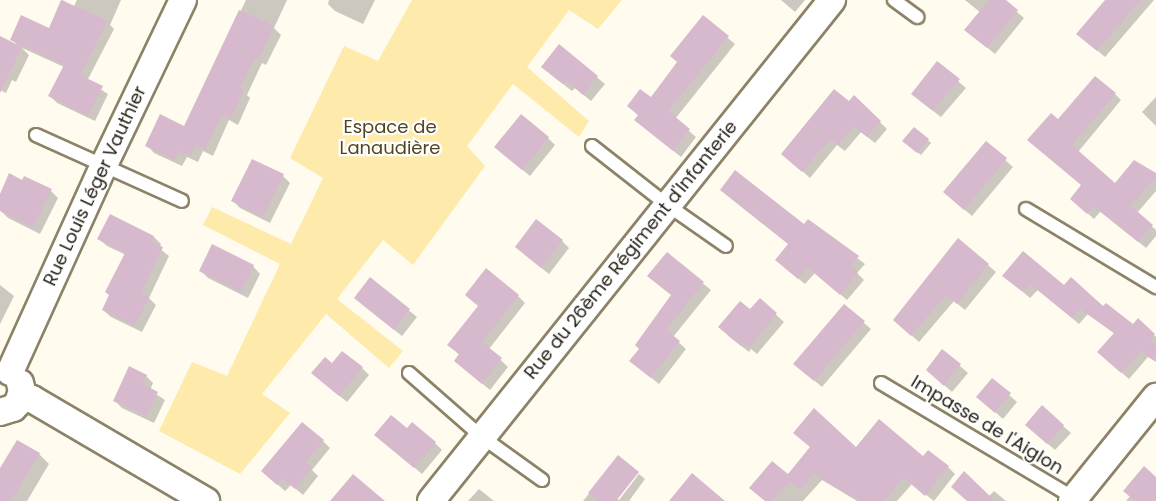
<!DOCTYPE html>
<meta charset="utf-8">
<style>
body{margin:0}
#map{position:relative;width:1156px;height:501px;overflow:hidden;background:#fffbef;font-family:Poppins,sans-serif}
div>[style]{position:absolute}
.green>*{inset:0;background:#feeaab}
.shadow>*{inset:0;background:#0003}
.building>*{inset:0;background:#d6b9cd}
.roads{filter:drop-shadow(2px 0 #8c8367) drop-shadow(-2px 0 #8c8367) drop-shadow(0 2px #8c8367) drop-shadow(0 -2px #8c8367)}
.lane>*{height:12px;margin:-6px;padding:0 6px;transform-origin:6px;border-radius:6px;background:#fff}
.street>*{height:26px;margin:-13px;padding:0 13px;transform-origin:13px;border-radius:13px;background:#fff}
span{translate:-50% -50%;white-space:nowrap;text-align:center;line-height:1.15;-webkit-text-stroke:4.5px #fff;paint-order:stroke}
.park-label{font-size:18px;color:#524620}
.street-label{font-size:18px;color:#252116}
</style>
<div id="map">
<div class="green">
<i style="clip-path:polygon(412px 0,622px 0,598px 29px,569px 10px,527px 67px,589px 121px,579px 137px,513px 84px,467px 146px,485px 166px,413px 265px,383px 240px,337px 299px,403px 351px,389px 368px,326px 314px,262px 394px,290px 413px,240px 474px,159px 431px,192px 362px,227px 376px,280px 264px,203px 225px,212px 207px,291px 244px,323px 178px,290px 158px,344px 46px,378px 61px)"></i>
</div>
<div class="shadow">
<i style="clip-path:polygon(62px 0,74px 6px,77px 0,121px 0,110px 25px,114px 29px,87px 81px,108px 94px,95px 121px,57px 103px,50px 96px,64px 67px,22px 48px,29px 55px,16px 82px,12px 80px,6px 93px,0 90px,0 38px,18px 46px,12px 39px,49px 30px)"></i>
<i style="clip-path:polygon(246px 0,287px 0,274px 28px,281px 35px,266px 65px,262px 63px,247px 95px,250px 98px,238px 125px,229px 120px,213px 156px,203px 151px,198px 162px,187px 157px,182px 166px,154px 153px,147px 145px,185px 128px)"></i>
<i style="clip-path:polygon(329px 0,375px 0,363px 24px,335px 11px,328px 4px)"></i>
<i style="clip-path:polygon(781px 0,805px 0,795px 12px)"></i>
<i style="clip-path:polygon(965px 0,1003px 0,1024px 18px,995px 54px,966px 30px,981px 13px)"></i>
<i style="clip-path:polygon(1107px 0,1154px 0,1105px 57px,1086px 41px)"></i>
<i style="clip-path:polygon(704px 18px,735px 44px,675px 119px,696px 137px,681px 157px,644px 127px,639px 116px,629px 106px,651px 99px,678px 63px)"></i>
<i style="clip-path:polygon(559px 46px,605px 84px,591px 101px,575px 88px,572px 91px,550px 74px)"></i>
<i style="clip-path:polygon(937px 63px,966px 88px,941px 117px,920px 101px)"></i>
<i style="clip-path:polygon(1115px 94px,1121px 100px,1078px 152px,1115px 185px,1156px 175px,1156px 191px,1137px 213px,1156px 230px,1156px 236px,1146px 248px,1101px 211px,1094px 219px,1078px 205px,1086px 191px,1058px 121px)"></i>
<i style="clip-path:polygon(854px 97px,887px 129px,875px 143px,861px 132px,845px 151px,837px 145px,810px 178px,783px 154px)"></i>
<i style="clip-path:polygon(1156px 97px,1156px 126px,1142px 112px)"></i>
<i style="clip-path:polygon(548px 138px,555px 145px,530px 176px,503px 154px)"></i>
<i style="clip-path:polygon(928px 140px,931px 143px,921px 155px,908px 145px)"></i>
<i style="clip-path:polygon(986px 143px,1013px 167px,972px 216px,952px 199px)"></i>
<i style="clip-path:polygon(283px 176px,290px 183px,270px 223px,240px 208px,233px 201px)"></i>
<i style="clip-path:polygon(23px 182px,51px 191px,58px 198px,40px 234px,8px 218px,1px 211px,0 197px)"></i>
<i style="clip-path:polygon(808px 221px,865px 264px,857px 273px,864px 280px,847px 300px,815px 273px,805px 284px,784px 267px)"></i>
<i style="clip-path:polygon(154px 237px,161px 244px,159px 248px,169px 256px,149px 298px,156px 305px,142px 332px,111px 317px,103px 310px,126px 255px,107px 246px,99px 239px)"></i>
<i style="clip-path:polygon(959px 240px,996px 272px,965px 310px,954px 301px,919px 342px,902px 327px)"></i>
<i style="clip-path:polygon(562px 241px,569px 248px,549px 274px,524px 254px)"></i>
<i style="clip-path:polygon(667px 254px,711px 290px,673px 337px,686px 349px,659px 384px,639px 368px,673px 296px)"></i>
<i style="clip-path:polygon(253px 266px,260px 274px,248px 298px,208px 278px,200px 270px)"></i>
<i style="clip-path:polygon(1004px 276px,1065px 287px,1134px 326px,1138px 321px,1156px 337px,1156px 362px,1148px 357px,1129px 379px,1106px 359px,1115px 334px,1088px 314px,1079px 324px,1038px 290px,1030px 298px)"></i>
<i style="clip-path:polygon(370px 279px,417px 317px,402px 336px,363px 305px)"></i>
<i style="clip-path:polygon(0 285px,14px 296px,0 324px)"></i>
<i style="clip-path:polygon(518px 296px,525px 303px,489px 349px,508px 367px,490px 390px,463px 368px,460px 355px,456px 352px,479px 307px)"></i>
<i style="clip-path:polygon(760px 300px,784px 322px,757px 354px,751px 349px,749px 352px,727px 335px)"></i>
<i style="clip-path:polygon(844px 306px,871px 329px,822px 387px,803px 371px)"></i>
<i style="clip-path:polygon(943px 351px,968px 373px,952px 392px,935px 377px)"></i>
<i style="clip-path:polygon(332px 365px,362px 368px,369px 375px,347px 402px,320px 380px)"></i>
<i style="clip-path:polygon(146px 376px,153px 383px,150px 390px,165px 400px,154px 423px,122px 408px,114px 400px)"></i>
<i style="clip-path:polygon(992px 380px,1017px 402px,1003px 419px,986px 404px)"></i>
<i style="clip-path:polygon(1042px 407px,1071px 433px,1055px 450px,1034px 432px)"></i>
<i style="clip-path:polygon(407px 430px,435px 443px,442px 450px,422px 474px,384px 442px)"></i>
<i style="clip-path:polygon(323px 441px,330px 448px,312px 470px,318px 476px,303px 495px,291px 485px,285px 491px,270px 478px)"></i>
<i style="clip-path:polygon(856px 449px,923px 458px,948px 467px,955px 474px,934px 501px,912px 484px,897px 501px,857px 501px,822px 480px,803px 501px,766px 501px,788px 477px)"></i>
<i style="clip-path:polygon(39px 454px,49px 464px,27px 501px,0 501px,0 471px)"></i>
<i style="clip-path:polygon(619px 457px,616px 498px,619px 500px,639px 474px,645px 479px,629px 501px,583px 501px)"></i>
<i style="clip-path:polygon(1156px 479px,1156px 501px,1126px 501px,1130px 496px)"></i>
<i style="clip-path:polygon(479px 489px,494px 501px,468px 501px)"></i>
<i style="clip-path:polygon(994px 491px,1006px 501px,969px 501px,988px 497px)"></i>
</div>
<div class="building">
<i style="clip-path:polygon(61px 0,108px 21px,80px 75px,103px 86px,88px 116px,48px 96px,64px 65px,10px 40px,21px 15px,49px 28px)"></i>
<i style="clip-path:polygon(989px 0,1006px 0,1018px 10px,987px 48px,964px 30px)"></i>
<i style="clip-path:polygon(1105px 0,1141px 0,1097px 51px,1076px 34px)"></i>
<i style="clip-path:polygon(239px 10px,274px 26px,259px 59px,255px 57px,240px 88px,244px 90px,231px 119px,222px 114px,205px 150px,196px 145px,191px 156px,179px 151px,174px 160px,145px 146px,160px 114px,184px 126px)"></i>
<i style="clip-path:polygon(703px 15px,729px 36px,668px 111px,690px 129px,673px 151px,634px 120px,638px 115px,627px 106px,640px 89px,651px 97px,677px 62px,670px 56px)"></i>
<i style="clip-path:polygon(0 36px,22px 47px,0 93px)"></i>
<i style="clip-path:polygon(559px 44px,598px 76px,583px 95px,567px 81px,563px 84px,541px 67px)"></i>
<i style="clip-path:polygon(937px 61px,960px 79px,933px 111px,911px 94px)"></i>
<i style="clip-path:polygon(1095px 76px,1116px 93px,1072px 145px,1115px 183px,1134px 160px,1156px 173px,1156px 177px,1131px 206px,1153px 225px,1138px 242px,1093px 206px,1087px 214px,1070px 199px,1081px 185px,1027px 140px,1051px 113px,1058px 119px)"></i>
<i style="clip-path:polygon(834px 89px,849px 101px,854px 95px,881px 121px,867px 137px,853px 126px,838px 145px,830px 139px,802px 172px,781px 154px)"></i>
<i style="clip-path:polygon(521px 114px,549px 137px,522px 170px,494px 147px)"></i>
<i style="clip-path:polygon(914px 127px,929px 139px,917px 153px,902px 141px)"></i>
<i style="clip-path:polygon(986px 141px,1007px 158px,964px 210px,943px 192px)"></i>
<i style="clip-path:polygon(252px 159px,284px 174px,263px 217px,231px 201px)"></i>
<i style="clip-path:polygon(735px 170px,804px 224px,808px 219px,859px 256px,851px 266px,858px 273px,840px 295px,807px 267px,798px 279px,775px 260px,788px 244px,720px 190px)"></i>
<i style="clip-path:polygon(9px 173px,22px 180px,24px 176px,52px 189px,33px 228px,0 211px,0 194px)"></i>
<i style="clip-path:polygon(110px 214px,154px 236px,152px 242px,163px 247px,141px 293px,149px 297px,135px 326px,102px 310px,109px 295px,105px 292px,125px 253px,97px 239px)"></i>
<i style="clip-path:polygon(536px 219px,563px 240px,541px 268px,515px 247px)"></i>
<i style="clip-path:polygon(958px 238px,989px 264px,957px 304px,946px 295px,911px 336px,893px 320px)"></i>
<i style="clip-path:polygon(212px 244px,254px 265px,241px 292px,199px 271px)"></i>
<i style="clip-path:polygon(1023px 251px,1064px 285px,1071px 277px,1103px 306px,1106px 303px,1133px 324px,1138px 318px,1155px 334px,1150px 340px,1156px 345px,1156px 355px,1153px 360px,1141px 351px,1121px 373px,1097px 352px,1114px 333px,1080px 309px,1072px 318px,1030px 284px,1023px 292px,1002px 276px)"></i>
<i style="clip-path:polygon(667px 252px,704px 282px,666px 330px,680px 341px,651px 378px,629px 361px,639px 349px,635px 345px,671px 295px,647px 276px)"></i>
<i style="clip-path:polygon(486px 268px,519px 295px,482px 342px,502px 358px,482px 384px,454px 361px,459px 354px,447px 345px,478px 306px,465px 295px)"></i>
<i style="clip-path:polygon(370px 277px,410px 309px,394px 330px,354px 298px)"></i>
<i style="clip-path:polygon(760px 298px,777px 313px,749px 348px,743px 343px,741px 346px,718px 327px,740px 301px,750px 309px)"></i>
<i style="clip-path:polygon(844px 304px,865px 321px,814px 381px,793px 364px)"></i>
<i style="clip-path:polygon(942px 349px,961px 364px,944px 386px,926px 370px)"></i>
<i style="clip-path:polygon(342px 351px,363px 367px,339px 396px,311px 373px,325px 357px,332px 363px)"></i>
<i style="clip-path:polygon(129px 366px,147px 375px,143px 384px,158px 392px,146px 416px,113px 401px)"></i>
<i style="clip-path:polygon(992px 378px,1011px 393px,995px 413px,976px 397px)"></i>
<i style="clip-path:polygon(1042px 405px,1064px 425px,1047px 444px,1025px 425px)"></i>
<i style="clip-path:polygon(814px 408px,856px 447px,879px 419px,923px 456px,928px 450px,949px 466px,925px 496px,904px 478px,884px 501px,859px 501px,814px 474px,800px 490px,790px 482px,772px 501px,765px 501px,749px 488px,772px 461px,788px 474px,810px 447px,793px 433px)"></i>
<i style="clip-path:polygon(391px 415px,407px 428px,412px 422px,436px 442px,414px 468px,374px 435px)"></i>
<i style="clip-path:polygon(302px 422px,324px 440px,306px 463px,312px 468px,295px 489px,283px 479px,277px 485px,261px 471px)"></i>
<i style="clip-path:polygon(17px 440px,40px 453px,11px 501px,0 501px,0 468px)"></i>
<i style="clip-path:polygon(618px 455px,639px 472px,616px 501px,598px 501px,588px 493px)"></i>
<i style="clip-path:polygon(1144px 466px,1156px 477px,1156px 501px,1135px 501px,1123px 491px)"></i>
<i style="clip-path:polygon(964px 471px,995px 501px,967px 501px,951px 487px)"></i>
<i style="clip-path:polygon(692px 473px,725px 501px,669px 501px)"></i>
<i style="clip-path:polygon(353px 474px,385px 501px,330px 501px)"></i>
</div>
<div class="roads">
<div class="lane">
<i style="left:894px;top:0;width:29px;rotate:36deg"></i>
<i style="left:36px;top:135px;width:160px;rotate:24.3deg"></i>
<i style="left:592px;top:146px;width:94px;rotate:38.1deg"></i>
<i style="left:666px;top:204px;width:73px;rotate:35deg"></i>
<i style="left:1026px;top:209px;width:152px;rotate:31deg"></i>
<i style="left:409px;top:373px;width:97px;rotate:41.2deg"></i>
<i style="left:482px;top:437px;width:74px;rotate:35.6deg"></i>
<i style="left:881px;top:383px;width:225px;rotate:30.8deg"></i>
</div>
<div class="street">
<i style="left:10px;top:372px;width:225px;rotate:-65.6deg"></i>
<i style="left:103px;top:167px;width:185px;rotate:-64.4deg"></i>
<i style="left:21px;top:397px;width:11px;rotate:10deg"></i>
<i style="left:32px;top:399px;width:202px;rotate:30.4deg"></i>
<i style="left:0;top:412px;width:14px;rotate:-17deg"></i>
<i style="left:13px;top:408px;width:7px;rotate:-45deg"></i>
<i style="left:18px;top:403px;width:13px;rotate:-72deg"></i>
<i style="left:22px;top:391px;width:8px;rotate:-104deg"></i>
<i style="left:431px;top:501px;width:642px;rotate:-51.33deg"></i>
<i style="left:1072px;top:501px;width:134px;rotate:-51.1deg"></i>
</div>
</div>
<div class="park-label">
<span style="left:390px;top:138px">Espace de<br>Lanaudière</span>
</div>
<div class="street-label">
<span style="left:95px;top:186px;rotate:-65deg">Rue Louis Léger Vauthier</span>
<span style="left:631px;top:250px;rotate:-51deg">Rue du 26ème Régiment d'Infanterie</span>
<span style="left:987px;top:425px;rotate:31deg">Impasse de l'Aiglon</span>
</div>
</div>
